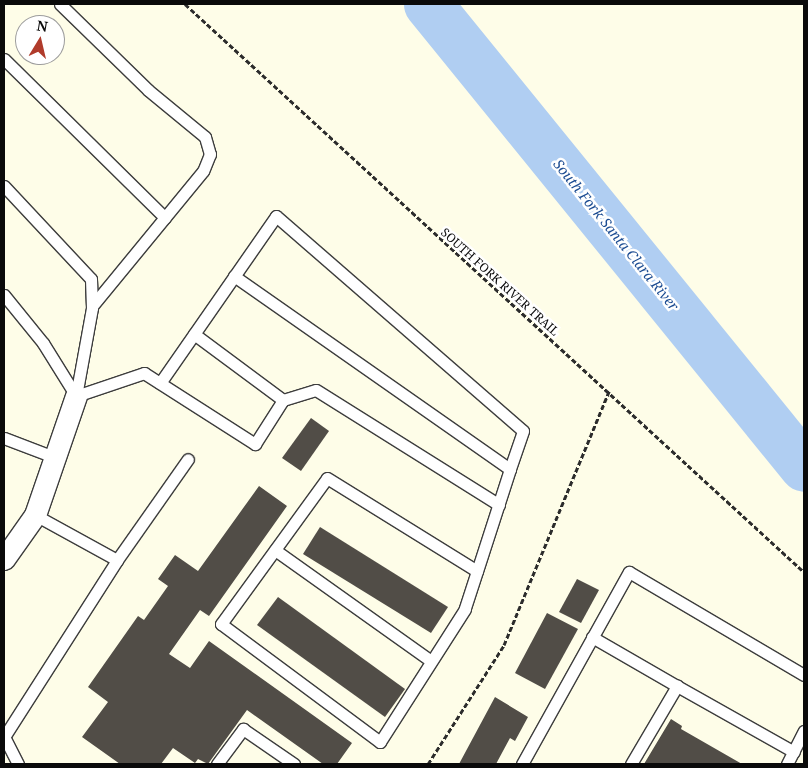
<!DOCTYPE html>
<style>
body{margin:0}
#map{position:relative;width:808px;height:768px;overflow:hidden;background:#fefde8;font-family:"Noto Serif",serif}
div>[style]{position:absolute}
.river>*{height:49px;margin:-24.5px;padding:0 24.5px;transform-origin:24.5px;border-radius:24.5px;background:#b0cef2}
.building>*{inset:0;background:#514d47}
.path>*{height:3px;margin-top:-1.5px;transform-origin:0;background:repeating-linear-gradient(90deg,#2c2c2c 0 5px,transparent 0 7.5px)}
.roads{filter:drop-shadow(1px 0 #3d3d3d) drop-shadow(-1px 0 #3d3d3d) drop-shadow(0 1px #3d3d3d) drop-shadow(0 -1px #3d3d3d)}
.lane>*{height:11px;margin:-5.5px;padding:0 5.5px;transform-origin:5.5px;border-radius:5.5px;background:#fff}
.street>*{height:21px;margin:-10.5px;padding:0 10.5px;transform-origin:10.5px;border-radius:10.5px;background:#fff}
span{translate:-50% -50%;white-space:nowrap;text-align:center;line-height:1.15;-webkit-text-stroke:5px #fff;paint-order:stroke}
.street-label{font-size:12px;color:#0a0a0a}
.water-label{font-size:14px;color:#1c4c92;font-style:italic}
.frame{position:absolute;inset:0;border:5px solid #0a0a0a;pointer-events:none}
.north{position:absolute;left:15px;top:15px;width:50px;height:50px;box-sizing:border-box;background:#fff;border:1px solid #9d9d9d;border-radius:50%;rotate:9deg;font-size:14px;font-weight:700;line-height:20px;text-align:center;color:#0a0a0a}
.north::after{content:'';display:block;margin:auto;width:18px;height:22px;background:#b03b2b;clip-path:polygon(50% 0,100% 100%,50% 72%,0 100%)}
</style>
<div id="map">
<div class="river">
<i style="left:428px;top:4px;width:596px;rotate:50.92deg"></i>
</div>
<div class="building">
<i style="clip-path:polygon(311px 418px,329px 431px,301px 471px,282px 458px)"></i>
<i style="clip-path:polygon(259px 486px,287px 506px,209px 616px,200px 610px,169px 654px,190px 668px,209px 641px,352px 743px,337px 764px,323px 764px,247px 710px,208px 764px,198px 759px,195px 763px,173px 748px,161px 764px,120px 764px,82px 737px,108px 702px,88px 687px,138px 616px,144px 620px,168px 586px,158px 579px,175px 555px,198px 571px)"></i>
<i style="clip-path:polygon(320px 527px,448px 607px,431px 633px,303px 554px)"></i>
<i style="clip-path:polygon(577px 579px,599px 590px,581px 623px,559px 612px)"></i>
<i style="clip-path:polygon(278px 597px,405px 689px,385px 717px,257px 625px)"></i>
<i style="clip-path:polygon(547px 613px,578px 629px,545px 689px,515px 673px)"></i>
<i style="clip-path:polygon(495px 697px,528px 717px,515px 741px,510px 738px,496px 764px,459px 764px)"></i>
<i style="clip-path:polygon(671px 719px,682px 726px,681px 729px,742px 764px,644px 764px)"></i>
</div>
<div class="path">
<i style="left:185px;top:4px;width:840px;rotate:42.54deg"></i>
<i style="left:428px;top:764px;width:141px;rotate:-57.4deg"></i>
<i style="left:504px;top:645px;width:275px;rotate:-67.5deg"></i>
</div>
<div class="roads">
<div class="lane">
<i style="left:60px;top:4px;width:123px;rotate:44.3deg"></i>
<i style="left:148px;top:90px;width:74px;rotate:39.5deg"></i>
<i style="left:205px;top:137px;width:18px;rotate:74deg"></i>
<i style="left:210px;top:154px;width:18px;rotate:112deg"></i>
<i style="left:203px;top:171px;width:175px;rotate:129.4deg"></i>
<i style="left:4px;top:59px;width:226px;rotate:44.6deg"></i>
<i style="left:4px;top:186px;width:127px;rotate:46.9deg"></i>
<i style="left:91px;top:279px;width:29px;rotate:88deg"></i>
<i style="left:92px;top:308px;width:89px;rotate:100.3deg"></i>
<i style="left:234px;top:276px;width:337px;rotate:35deg"></i>
<i style="left:4px;top:295px;width:62px;rotate:50.9deg"></i>
<i style="left:43px;top:343px;width:62px;rotate:58.1deg"></i>
<i style="left:194px;top:334px;width:111px;rotate:36.6deg"></i>
<i style="left:283px;top:400px;width:34px;rotate:-17deg"></i>
<i style="left:316px;top:390px;width:216px;rotate:32.1deg"></i>
<i style="left:160px;top:383px;width:203px;rotate:-55.2deg"></i>
<i style="left:276px;top:216px;width:327px;rotate:41deg"></i>
<i style="left:523px;top:431px;width:40px;rotate:108.9deg"></i>
<i style="left:510px;top:469px;width:107px;rotate:107.9deg"></i>
<i style="left:477px;top:571px;width:40px;rotate:108deg"></i>
<i style="left:465px;top:609px;width:158px;rotate:122.6deg"></i>
<i style="left:380px;top:742px;width:198px;rotate:-143.4deg"></i>
<i style="left:221px;top:624px;width:180px;rotate:-54deg"></i>
<i style="left:327px;top:478px;width:176px;rotate:31.8deg"></i>
<i style="left:76px;top:396px;width:72px;rotate:-18.7deg"></i>
<i style="left:144px;top:373px;width:132px;rotate:32.6deg"></i>
<i style="left:255px;top:444px;width:52px;rotate:-57.5deg"></i>
<i style="left:4px;top:438px;width:53px;rotate:20.8deg"></i>
<i style="left:275px;top:550px;width:191px;rotate:35.4deg"></i>
<i style="left:117px;top:560px;width:123px;rotate:-54.9deg"></i>
<i style="left:592px;top:637px;width:98px;rotate:30deg"></i>
<i style="left:18px;top:764px;width:30px;rotate:-117deg"></i>
<i style="left:4px;top:737px;width:210px;rotate:-57.4deg"></i>
<i style="left:117px;top:560px;width:94px;rotate:-151.2deg"></i>
<i style="left:217px;top:764px;width:44px;rotate:-53.4deg"></i>
<i style="left:243px;top:729px;width:62px;rotate:34.5deg"></i>
<i style="left:522px;top:764px;width:220px;rotate:-60.9deg"></i>
<i style="left:629px;top:572px;width:203px;rotate:30.5deg"></i>
<i style="left:631px;top:764px;width:91px;rotate:-59.5deg"></i>
<i style="left:677px;top:686px;width:134px;rotate:29.4deg"></i>
<i style="left:787px;top:764px;width:37px;rotate:-63deg"></i>
</div>
<div class="street">
<i style="left:4px;top:559px;width:54px;rotate:-54.8deg"></i>
<i style="left:35px;top:515px;width:126px;rotate:-71deg"></i>
</div>
</div>
<div class="street-label">
<span style="left:500px;top:282px;rotate:42deg">SOUTH FORK RIVER TRAIL</span>
</div>
<div class="water-label">
<span style="left:616px;top:235px;rotate:51deg">South Fork Santa Clara River</span>
</div>
<div class="frame"></div>
<div class="north">N</div>
</div>
